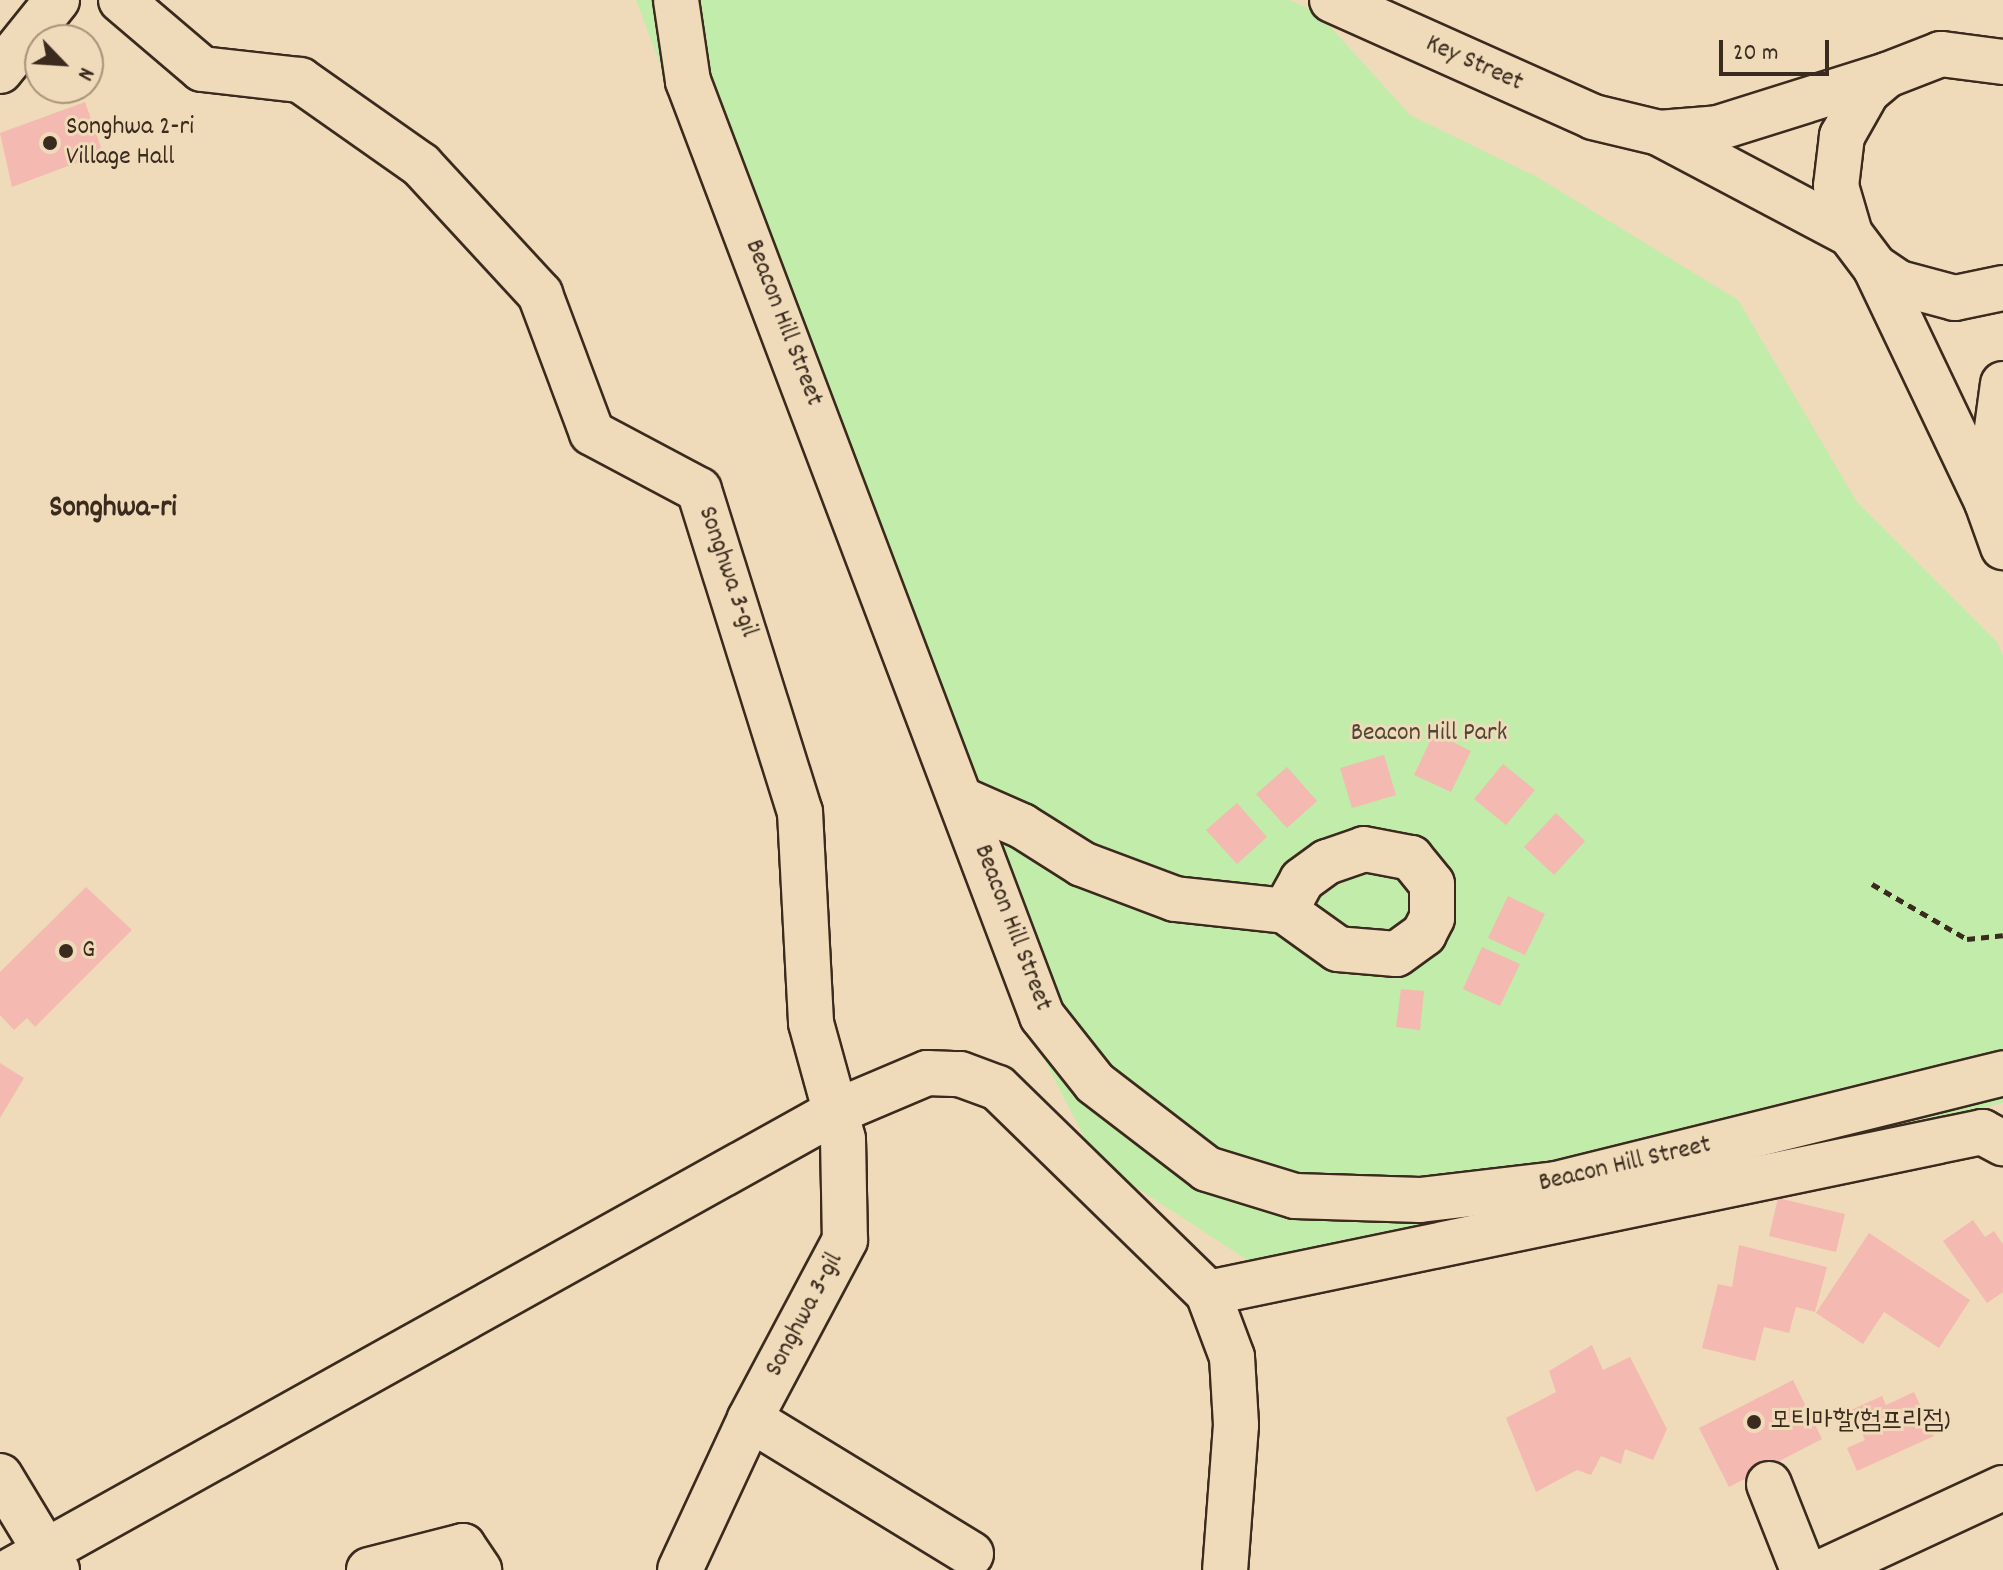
<!DOCTYPE html>
<meta charset="utf-8">
<style>
body{margin:0}
#map{position:relative;width:2003px;height:1570px;overflow:hidden;background:#efdbb9;font-family:Dekko,"Poor Story",sans-serif}
div>[style]{position:absolute}
.green>*{inset:0;background:#c1eca9}
.building>*{inset:0;background:#f4b9b0}
.path>*{height:5px;margin-top:-2.5px;transform-origin:0;background:repeating-linear-gradient(90deg,#3b2a1e 0 8px,transparent 0 14px)}
.roads{filter:drop-shadow(2px 0 #3b2a1e) drop-shadow(-2px 0 #3b2a1e) drop-shadow(0 2px #3b2a1e) drop-shadow(0 -2px #3b2a1e)}
.minor>*{height:44px;margin:-22px;padding:0 22px;transform-origin:22px;border-radius:22px;background:#efdbb9}
.major>*{height:44px;margin:-22px;padding:0 22px;transform-origin:22px;border-radius:22px;background:#efdbb9}
.dots>*{width:22px;height:22px;translate:-50% -50%;box-sizing:border-box;border:4px solid #efdbb9;border-radius:50%}
span{translate:-50% -50%;white-space:nowrap;text-align:center;line-height:1.15;-webkit-text-stroke:6px #efdbb9;paint-order:stroke}
.street-label{font-size:26px;color:#3b2a1e}
.poi-label{font-size:26px;color:#3b2a1e}
.left{translate:0 -50%;text-align:left}
.park-label{font-size:26px;color:#4f4733}
.quarter-label{font-size:30px;color:#3b2a1e;font-weight:700}
.north{position:absolute;left:24px;top:24px;width:80px;height:80px;box-sizing:border-box;background:#efdbb9;border:2px solid #a7947b;border-radius:50%;rotate:115deg;font-size:22px;font-weight:700;line-height:32px;text-align:center;color:#3b2a1e}
.north::after{content:'';display:block;margin:auto;width:28px;height:36px;background:#3b2a1e;clip-path:polygon(50% 0,100% 100%,50% 72%,0 100%)}
.scale{position:absolute;left:1719px;top:40px;width:110px;height:36px;box-sizing:border-box;border:4px solid #3b2a1e;border-top:0;padding-left:10px;font-size:24px;line-height:28px;white-space:nowrap;color:#3b2a1e;-webkit-text-stroke:6px #efdbb9;paint-order:stroke}
</style>
<div id="map">
<div class="green">
<i style="clip-path:polygon(636px 0,1289px 0,1317px 12px,1410px 115px,1537px 177px,1738px 300px,1857px 502px,1997px 642px,2003px 656px,2003px 1103px,1263px 1270px,1097px 1162px,999px 971px)"></i>
</div>
<div class="building">
<i style="clip-path:polygon(85px 102px,103px 153px,12px 187px,0 133px)"></i>
<i style="clip-path:polygon(1434px 733px,1471px 751px,1451px 792px,1414px 775px)"></i>
<i style="clip-path:polygon(1384px 755px,1396px 795px,1352px 808px,1340px 768px)"></i>
<i style="clip-path:polygon(1503px 764px,1535px 790px,1506px 825px,1474px 799px)"></i>
<i style="clip-path:polygon(1287px 767px,1317px 801px,1287px 828px,1256px 794px)"></i>
<i style="clip-path:polygon(1237px 803px,1267px 837px,1237px 864px,1206px 830px)"></i>
<i style="clip-path:polygon(1556px 813px,1585px 841px,1554px 875px,1524px 847px)"></i>
<i style="clip-path:polygon(86px 887px,132px 930px,35px 1027px,27px 1018px,14px 1030px,0 1015px,0 972px)"></i>
<i style="clip-path:polygon(1508px 896px,1545px 914px,1525px 955px,1488px 938px)"></i>
<i style="clip-path:polygon(1482px 947px,1520px 964px,1500px 1006px,1463px 989px)"></i>
<i style="clip-path:polygon(1401px 989px,1424px 991px,1420px 1030px,1396px 1027px)"></i>
<i style="clip-path:polygon(0 1063px,24px 1078px,0 1118px)"></i>
<i style="clip-path:polygon(1778px 1198px,1845px 1214px,1836px 1252px,1769px 1236px)"></i>
<i style="clip-path:polygon(1973px 1220px,1985px 1237px,1994px 1231px,2003px 1244px,2003px 1292px,1987px 1303px,1943px 1241px)"></i>
<i style="clip-path:polygon(1869px 1233px,1970px 1300px,1939px 1348px,1884px 1312px,1863px 1344px,1816px 1313px)"></i>
<i style="clip-path:polygon(1739px 1245px,1827px 1267px,1815px 1312px,1796px 1307px,1789px 1333px,1764px 1327px,1755px 1361px,1702px 1348px,1718px 1284px,1732px 1287px)"></i>
<i style="clip-path:polygon(1592px 1345px,1603px 1370px,1630px 1357px,1667px 1429px,1653px 1460px,1625px 1449px,1621px 1464px,1601px 1456px,1591px 1475px,1577px 1470px,1536px 1492px,1506px 1418px,1556px 1392px,1549px 1371px)"></i>
<i style="clip-path:polygon(1793px 1380px,1822px 1439px,1729px 1487px,1699px 1428px)"></i>
<i style="clip-path:polygon(1914px 1392px,1934px 1436px,1857px 1471px,1847px 1448px,1865px 1440px,1851px 1410px,1882px 1396px,1886px 1405px)"></i>
</div>
<div class="path">
<i style="left:1872px;top:884px;width:110px;rotate:30.1deg"></i>
<i style="left:1967px;top:939px;width:36px;rotate:-6deg"></i>
</div>
<div class="roads">
<div class="minor">
<i style="left:121px;top:0;width:106px;rotate:40.4deg"></i>
<i style="left:202px;top:69px;width:99px;rotate:6.4deg"></i>
<i style="left:300px;top:80px;width:148px;rotate:35.1deg"></i>
<i style="left:421px;top:165px;width:176px;rotate:47.3deg"></i>
<i style="left:540px;top:294px;width:148px;rotate:69.5deg"></i>
<i style="left:592px;top:433px;width:121px;rotate:28deg"></i>
<i style="left:699px;top:490px;width:337px;rotate:72.6deg"></i>
<i style="left:800px;top:812px;width:211px;rotate:87deg"></i>
<i style="left:811px;top:1023px;width:120px;rotate:74.6deg"></i>
<i style="left:843px;top:1139px;width:101px;rotate:88.9deg"></i>
<i style="left:845px;top:1240px;width:203px;rotate:118deg"></i>
<i style="left:750px;top:1419px;width:166px;rotate:114.9deg"></i>
<i style="left:676px;top:0;width:82px;rotate:81.6deg"></i>
<i style="left:688px;top:81px;width:1000px;rotate:69.26deg"></i>
<i style="left:1042px;top:1016px;width:85px;rotate:51.7deg"></i>
<i style="left:1095px;top:1083px;width:141px;rotate:37.5deg"></i>
<i style="left:1207px;top:1169px;width:92px;rotate:17.1deg"></i>
<i style="left:1295px;top:1196px;width:125px;rotate:1.8deg"></i>
<i style="left:1420px;top:1200px;width:137px;rotate:-6.7deg"></i>
<i style="left:1556px;top:1184px;width:461px;rotate:-13.9deg"></i>
<i style="left:1332px;top:0;width:286px;rotate:24.1deg"></i>
<i style="left:1593px;top:117px;width:68px;rotate:13.6deg"></i>
<i style="left:1659px;top:133px;width:59px;rotate:-4.8deg"></i>
<i style="left:1718px;top:128px;width:177px;rotate:-17.4deg"></i>
<i style="left:2003px;top:62px;width:63px;rotate:-172.6deg"></i>
<i style="left:1941px;top:54px;width:58px;rotate:158.7deg"></i>
<i style="left:1887px;top:75px;width:26px;rotate:140deg"></i>
<i style="left:1867px;top:92px;width:51px;rotate:119.6deg"></i>
<i style="left:1842px;top:136px;width:50px;rotate:96.8deg"></i>
<i style="left:1836px;top:186px;width:50px;rotate:73.7deg"></i>
<i style="left:1850px;top:234px;width:41px;rotate:52.9deg"></i>
<i style="left:1875px;top:267px;width:29px;rotate:34deg"></i>
<i style="left:1899px;top:283px;width:58px;rotate:15deg"></i>
<i style="left:1955px;top:298px;width:49px;rotate:-11.8deg"></i>
<i style="left:0;top:71px;width:91px;rotate:-51.2deg"></i>
<i style="left:1659px;top:133px;width:216px;rotate:27.9deg"></i>
<i style="left:1875px;top:267px;width:260px;rotate:64.5deg"></i>
<i style="left:1987px;top:502px;width:48px;rotate:70.4deg"></i>
<i style="left:1987px;top:502px;width:119px;rotate:-82.3deg"></i>
<i style="left:965px;top:801px;width:62px;rotate:23.7deg"></i>
<i style="left:1022px;top:826px;width:71px;rotate:32.3deg"></i>
<i style="left:1082px;top:864px;width:99px;rotate:20.6deg"></i>
<i style="left:1175px;top:899px;width:111px;rotate:6.2deg"></i>
<i style="left:1364px;top:849px;width:48px;rotate:10.8deg"></i>
<i style="left:1411px;top:858px;width:33px;rotate:51deg"></i>
<i style="left:1432px;top:884px;width:34px;rotate:90deg"></i>
<i style="left:1432px;top:918px;width:18px;rotate:117deg"></i>
<i style="left:1424px;top:934px;width:34px;rotate:144deg"></i>
<i style="left:1396px;top:954px;width:58px;rotate:-175.1deg"></i>
<i style="left:1338px;top:949px;width:65px;rotate:-144.4deg"></i>
<i style="left:1285px;top:911px;width:35px;rotate:-61deg"></i>
<i style="left:1302px;top:880px;width:31px;rotate:-36deg"></i>
<i style="left:1327px;top:862px;width:39px;rotate:-19deg"></i>
<i style="left:1208px;top:1293px;width:791px;rotate:-11.75deg"></i>
<i style="left:1982px;top:1132px;width:24px;rotate:28deg"></i>
<i style="left:750px;top:1419px;width:259px;rotate:31.4deg"></i>
<i style="left:0;top:1476px;width:110px;rotate:58.8deg"></i>
<i style="left:1769px;top:1484px;width:92px;rotate:68.4deg"></i>
<i style="left:12px;top:1570px;width:942px;rotate:-29.1deg"></i>
<i style="left:835px;top:1112px;width:100px;rotate:-23deg"></i>
<i style="left:927px;top:1073px;width:33px;rotate:2deg"></i>
<i style="left:960px;top:1074px;width:40px;rotate:20.2deg"></i>
<i style="left:998px;top:1088px;width:293px;rotate:44.3deg"></i>
<i style="left:1208px;top:1293px;width:68px;rotate:69.4deg"></i>
<i style="left:1232px;top:1357px;width:68px;rotate:86.6deg"></i>
<i style="left:1236px;top:1425px;width:145px;rotate:94.3deg"></i>
<i style="left:369px;top:1570px;width:97px;rotate:-14.3deg"></i>
<i style="left:463px;top:1546px;width:29px;rotate:56deg"></i>
</div>
<div class="major">
<i style="left:1826px;top:1570px;width:195px;rotate:-24.9deg"></i>
</div>
</div>
<div class="dots">
<i style="left:50px;top:143px;background:#3b2a1e"></i>
<i style="left:66px;top:951px;background:#3b2a1e"></i>
<i style="left:1754px;top:1422px;background:#3b2a1e"></i>
</div>
<div class="street-label">
<span style="left:1474px;top:64px;rotate:24deg">Key Street</span>
<span style="left:783px;top:323px;rotate:69deg">Beacon Hill Street</span>
<span style="left:727px;top:572px;rotate:71deg">Songhwa 3-gil</span>
<span style="left:1012px;top:928px;rotate:69deg">Beacon Hill Street</span>
<span style="left:1625px;top:1165px;rotate:-13deg">Beacon Hill Street</span>
<span style="left:805px;top:1315px;rotate:-62deg">Songhwa 3-gil</span>
</div>
<div class="poi-label">
<span class="left" style="left:66px;top:143px">Songhwa 2-ri<br>Village Hall</span>
<span class="left" style="left:82px;top:951px">G</span>
<span class="left" style="left:1770px;top:1422px">모티마할(험프리점)</span>
</div>
<div class="park-label">
<span style="left:1429px;top:734px">Beacon Hill Park</span>
</div>
<div class="quarter-label">
<span style="left:113px;top:510px">Songhwa-ri</span>
</div>
<div class="north">N</div>
<div class="scale">20 m</div>
</div>
